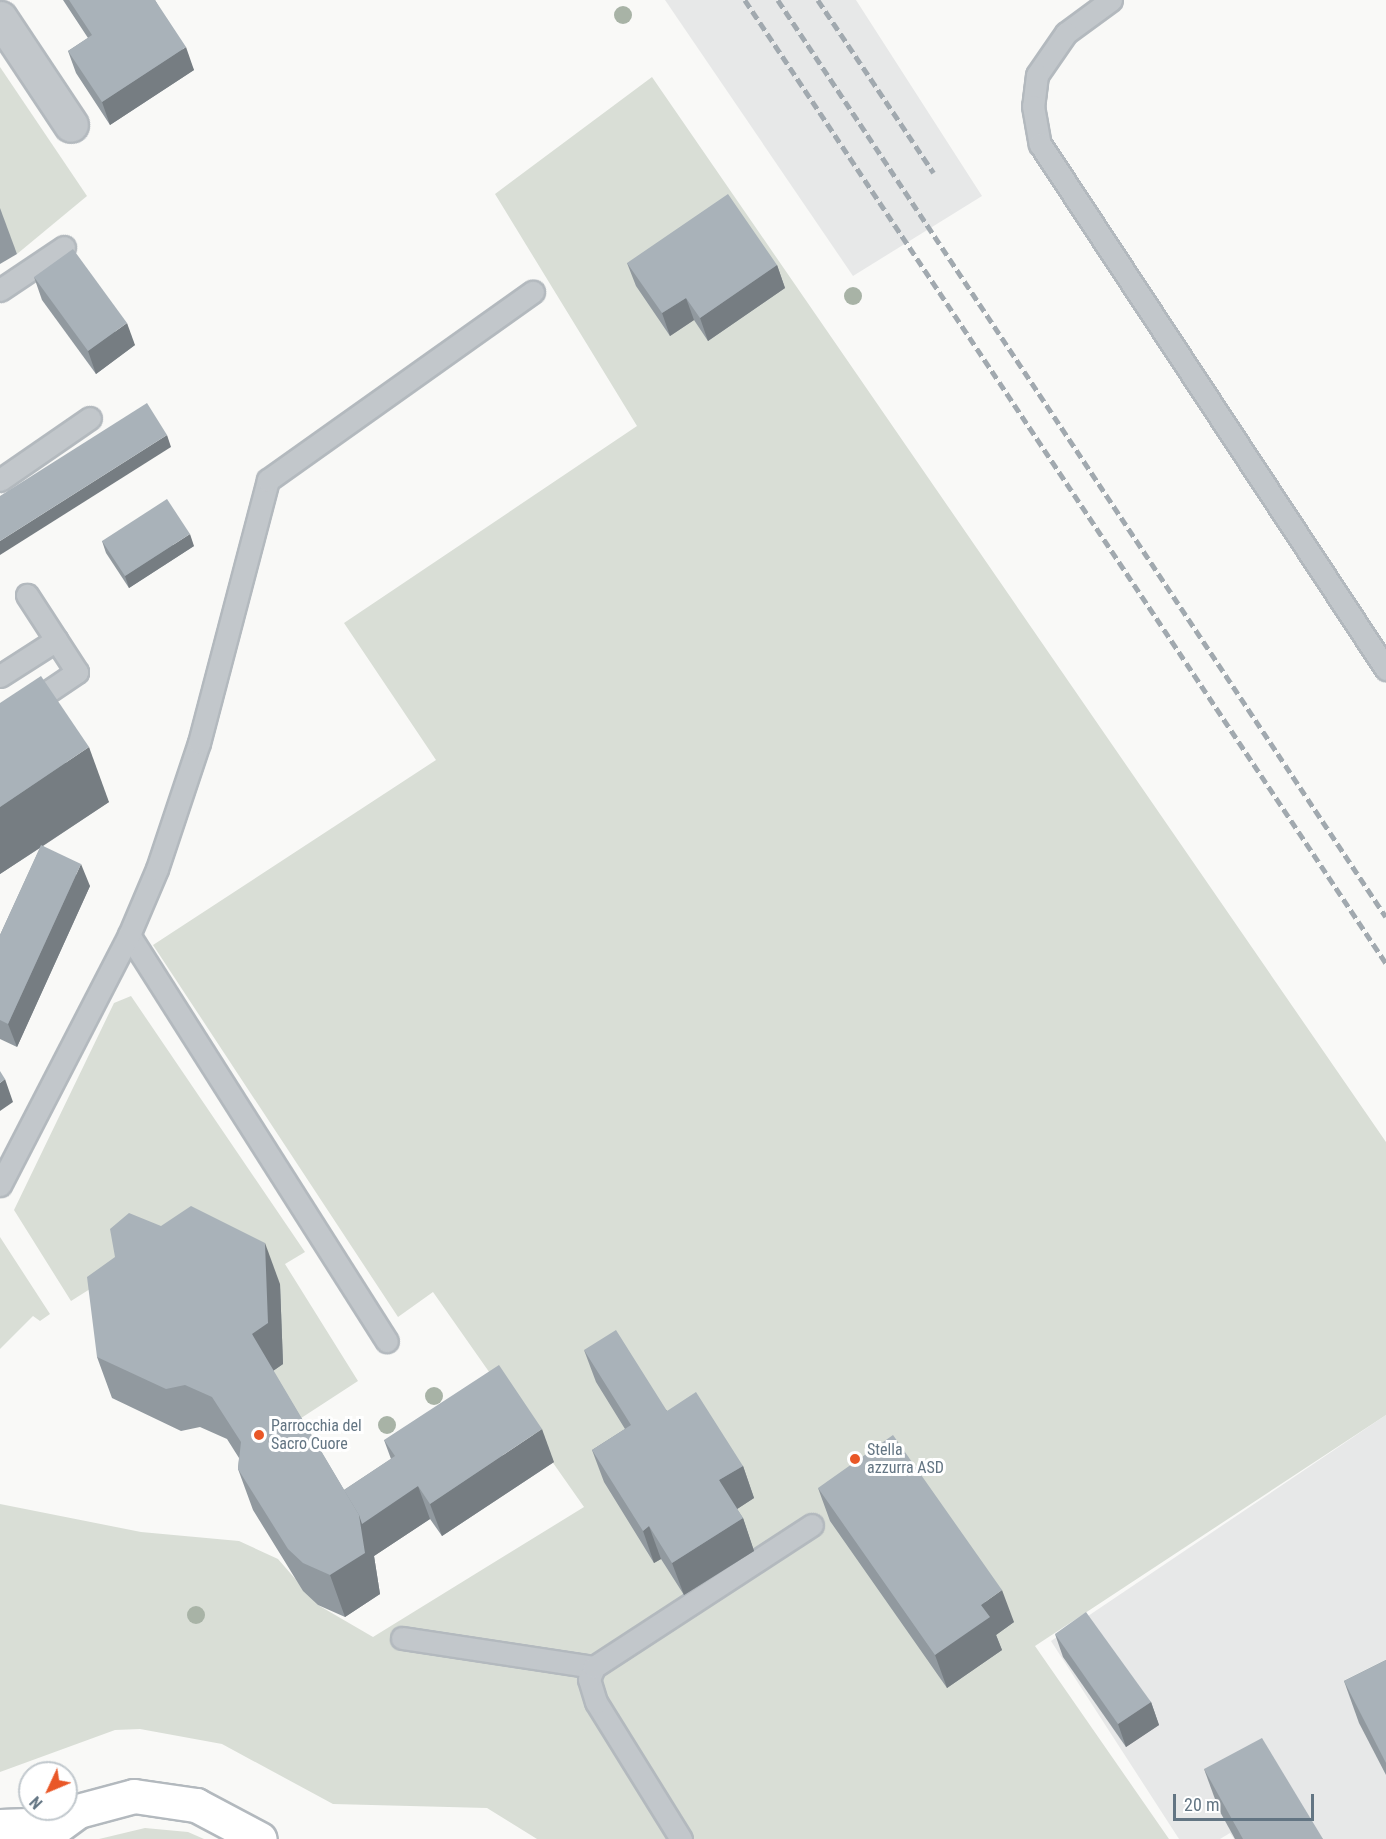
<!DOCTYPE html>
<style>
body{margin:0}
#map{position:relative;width:1386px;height:1839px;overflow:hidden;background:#f9f9f7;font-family:"Roboto Condensed",sans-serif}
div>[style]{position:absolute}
.built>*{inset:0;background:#e7e8e8}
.green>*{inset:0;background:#d9ded6}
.roads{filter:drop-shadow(2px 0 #b3b9be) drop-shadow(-2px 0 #b3b9be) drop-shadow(0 2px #b3b9be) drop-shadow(0 -2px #b3b9be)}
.service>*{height:21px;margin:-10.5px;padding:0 10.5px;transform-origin:10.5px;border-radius:10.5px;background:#c2c7cb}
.minor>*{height:33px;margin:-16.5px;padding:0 16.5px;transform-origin:16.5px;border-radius:16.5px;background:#c2c7cb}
.primary>*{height:33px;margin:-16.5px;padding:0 16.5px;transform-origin:16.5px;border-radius:16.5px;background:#fff}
.rail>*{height:4.5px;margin-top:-2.25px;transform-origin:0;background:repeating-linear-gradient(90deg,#a1a9af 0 9px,transparent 0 13.5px)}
.trees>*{width:18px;height:18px;margin:-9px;border-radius:50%;background:#a8b3a6}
.wall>*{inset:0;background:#91999f}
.shaded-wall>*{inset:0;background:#767d82}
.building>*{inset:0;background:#a9b2b9}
.dots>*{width:16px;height:16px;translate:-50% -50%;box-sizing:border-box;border:3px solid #fff;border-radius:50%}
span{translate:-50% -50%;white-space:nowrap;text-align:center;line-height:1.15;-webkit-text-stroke:6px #fff;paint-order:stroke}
.poi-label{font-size:16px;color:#637583}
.left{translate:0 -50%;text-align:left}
.north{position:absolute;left:18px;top:1761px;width:60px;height:60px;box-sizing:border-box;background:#fff;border:2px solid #c1c8cd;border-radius:50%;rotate:226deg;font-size:16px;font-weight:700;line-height:24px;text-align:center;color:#637583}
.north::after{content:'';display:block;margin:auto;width:21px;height:27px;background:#e95727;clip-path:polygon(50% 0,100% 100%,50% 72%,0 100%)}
.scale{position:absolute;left:1173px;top:1794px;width:141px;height:27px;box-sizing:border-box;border:3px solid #637583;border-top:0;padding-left:8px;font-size:18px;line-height:21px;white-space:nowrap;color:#637583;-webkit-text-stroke:4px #fff;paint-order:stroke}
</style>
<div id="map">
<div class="built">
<i style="clip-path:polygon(665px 0,856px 0,982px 196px,853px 276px)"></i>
<i style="clip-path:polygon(1386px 1415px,1386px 1839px,1234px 1839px,1230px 1833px,1220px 1839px,1179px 1839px,1051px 1641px)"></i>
</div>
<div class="green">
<i style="clip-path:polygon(0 67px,87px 196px,17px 254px,0 227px)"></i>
<i style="clip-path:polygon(652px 77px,1386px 1142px,1386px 1415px,1035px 1646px,1169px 1839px,537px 1839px,487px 1808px,333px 1804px,222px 1744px,140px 1729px,115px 1730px,0 1772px,0 1504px,141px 1532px,239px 1541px,278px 1559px,318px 1605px,373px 1637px,584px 1507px,433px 1292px,398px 1317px,153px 945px,436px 760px,344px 623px,637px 426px,495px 194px)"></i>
<i style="clip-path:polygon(131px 996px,305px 1252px,285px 1264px,358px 1381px,292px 1424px,90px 1289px,71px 1301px,14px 1210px,114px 1003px)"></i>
<i style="clip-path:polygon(0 1237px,50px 1314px,40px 1321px,33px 1316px,0 1349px)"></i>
<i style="clip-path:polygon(145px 1828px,188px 1832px,204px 1839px,99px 1839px)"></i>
</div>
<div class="roads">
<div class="service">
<i style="left:1111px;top:0;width:56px;rotate:143.7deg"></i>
<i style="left:1066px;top:33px;width:51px;rotate:124.6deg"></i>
<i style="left:1037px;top:75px;width:31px;rotate:97deg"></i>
<i style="left:1033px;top:106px;width:39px;rotate:80deg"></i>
<i style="left:1040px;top:144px;width:629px;rotate:56.61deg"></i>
<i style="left:0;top:290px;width:77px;rotate:-33.9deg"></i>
<i style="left:0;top:480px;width:109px;rotate:-34.6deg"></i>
<i style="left:0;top:676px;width:67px;rotate:-32.7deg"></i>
<i style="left:0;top:724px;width:93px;rotate:-34deg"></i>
<i style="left:77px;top:672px;width:92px;rotate:-123deg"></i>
<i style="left:129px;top:935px;width:481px;rotate:57.6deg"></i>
<i style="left:0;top:1185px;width:281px;rotate:-62.7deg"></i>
<i style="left:129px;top:935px;width:72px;rotate:-67deg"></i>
<i style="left:157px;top:869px;width:133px;rotate:-71.6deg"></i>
<i style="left:199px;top:743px;width:272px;rotate:-75.3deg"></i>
<i style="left:268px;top:480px;width:325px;rotate:-35.4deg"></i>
<i style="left:402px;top:1638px;width:194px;rotate:8.6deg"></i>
<i style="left:681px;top:1839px;width:161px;rotate:-121.8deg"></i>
<i style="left:596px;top:1702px;width:24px;rotate:-107deg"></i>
<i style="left:589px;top:1679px;width:13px;rotate:-67deg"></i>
<i style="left:594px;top:1667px;width:260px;rotate:-33.1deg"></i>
</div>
<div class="minor">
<i style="left:0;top:18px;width:128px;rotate:56.4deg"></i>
</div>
<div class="primary">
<i style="left:0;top:1826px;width:56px;rotate:-2deg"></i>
<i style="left:40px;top:1839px;width:47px;rotate:-36.4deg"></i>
<i style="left:78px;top:1811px;width:58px;rotate:-15deg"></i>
<i style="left:134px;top:1796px;width:63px;rotate:8.3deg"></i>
<i style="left:196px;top:1805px;width:72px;rotate:28deg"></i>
</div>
</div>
<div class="rail">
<i style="left:745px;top:0;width:1157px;rotate:56.35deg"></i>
<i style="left:778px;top:0;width:1100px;rotate:56.45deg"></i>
<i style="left:818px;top:0;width:208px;rotate:56.2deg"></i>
</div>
<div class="trees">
<i style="left:623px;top:15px"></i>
<i style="left:853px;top:296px"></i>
<i style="left:434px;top:1396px"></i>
<i style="left:387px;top:1425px"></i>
<i style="left:196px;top:1615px"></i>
</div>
<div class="wall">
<i style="clip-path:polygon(63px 0,155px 0,194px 70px,110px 125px,76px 73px,68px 51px,88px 38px)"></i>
<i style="clip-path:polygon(0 208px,17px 254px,0 264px)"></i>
<i style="clip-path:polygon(627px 263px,777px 265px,785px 288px,708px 341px,694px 320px,670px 336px,636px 286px)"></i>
<i style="clip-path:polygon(34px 277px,135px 345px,96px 374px,42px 300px)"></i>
<i style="clip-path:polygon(102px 541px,194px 546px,129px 588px,106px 553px)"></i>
<i style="clip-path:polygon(0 703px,109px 802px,43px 846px,90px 886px,17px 1047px,0 1039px,0 935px,40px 848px,0 874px)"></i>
<i style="clip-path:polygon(280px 1284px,283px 1364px,273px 1371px,344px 1490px,391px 1459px,384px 1440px,554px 1462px,442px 1536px,430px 1519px,374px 1556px,380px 1594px,345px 1617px,318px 1605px,303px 1591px,253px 1510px,238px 1469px,239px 1458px,227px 1439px,200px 1427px,181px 1431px,112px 1398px,97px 1357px)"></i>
<i style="clip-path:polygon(584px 1350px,743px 1466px,754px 1498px,737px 1509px,743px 1518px,754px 1551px,684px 1595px,661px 1559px,654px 1563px,604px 1482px,592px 1450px,625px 1429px,596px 1382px)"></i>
<i style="clip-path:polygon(818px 1488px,1014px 1622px,996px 1635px,1002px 1650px,947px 1688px,830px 1521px)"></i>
<i style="clip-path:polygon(1055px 1634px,1151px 1702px,1159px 1725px,1126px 1747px,1063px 1657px)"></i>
<i style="clip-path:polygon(1386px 1660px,1386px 1775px,1359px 1723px,1344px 1681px)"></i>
<i style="clip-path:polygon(1204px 1769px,1323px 1839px,1235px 1839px,1219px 1810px)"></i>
</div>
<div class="shaded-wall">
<i style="clip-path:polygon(186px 47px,194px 70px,110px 125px,102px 102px)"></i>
<i style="clip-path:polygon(777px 265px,785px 288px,708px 341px,700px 318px)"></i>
<i style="clip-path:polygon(686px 298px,694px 320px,670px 336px,662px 313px)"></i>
<i style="clip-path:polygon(127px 323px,135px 345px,96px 374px,88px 351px)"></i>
<i style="clip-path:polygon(167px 435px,171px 447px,0 555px,0 541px)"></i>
<i style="clip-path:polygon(190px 534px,194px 546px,129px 588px,125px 576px)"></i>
<i style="clip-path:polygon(89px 747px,109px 802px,0 874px,0 807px)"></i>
<i style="clip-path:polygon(81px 864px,90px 886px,17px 1047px,8px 1024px)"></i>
<i style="clip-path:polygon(5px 1079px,13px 1102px,0 1111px,0 1083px)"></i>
<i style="clip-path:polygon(265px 1243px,280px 1284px,283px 1364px,267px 1375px,252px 1334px)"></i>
<i style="clip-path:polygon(542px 1429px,554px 1462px,442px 1536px,430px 1504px)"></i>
<i style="clip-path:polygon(743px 1466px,754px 1498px,731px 1513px,719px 1480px)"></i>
<i style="clip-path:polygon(418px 1486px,430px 1519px,374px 1556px,380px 1594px,345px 1617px,330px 1575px,359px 1515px)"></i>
<i style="clip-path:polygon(743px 1518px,754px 1551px,684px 1595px,672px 1563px)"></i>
<i style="clip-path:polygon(649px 1526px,661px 1559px,654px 1563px,643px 1531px)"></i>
<i style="clip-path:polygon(1002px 1590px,1014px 1622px,996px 1635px,1002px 1650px,947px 1688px,935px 1655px,981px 1605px)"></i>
<i style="clip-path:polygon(1151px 1702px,1159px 1725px,1126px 1747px,1118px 1724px)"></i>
</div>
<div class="building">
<i style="clip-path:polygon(69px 0,155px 0,186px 47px,102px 102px,68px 51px,92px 35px)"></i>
<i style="clip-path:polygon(728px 194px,777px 265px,700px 318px,686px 298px,662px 313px,627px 263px)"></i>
<i style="clip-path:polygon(73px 249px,127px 323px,88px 351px,34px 277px)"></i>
<i style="clip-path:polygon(147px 403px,167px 435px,0 541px,0 496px)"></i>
<i style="clip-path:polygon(167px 499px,190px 534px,125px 576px,102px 541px)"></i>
<i style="clip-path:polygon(41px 676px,89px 747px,0 807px,0 703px)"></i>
<i style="clip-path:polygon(41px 845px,81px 864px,8px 1024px,0 1020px,0 935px)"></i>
<i style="clip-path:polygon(0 1071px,5px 1079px,0 1083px)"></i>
<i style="clip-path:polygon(191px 1206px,265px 1243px,268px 1323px,252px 1334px,359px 1515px,365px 1553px,330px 1575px,303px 1563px,288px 1549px,238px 1469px,241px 1442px,212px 1397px,185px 1385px,166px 1389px,97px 1357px,87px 1277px,115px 1257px,110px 1229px,129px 1213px,161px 1226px)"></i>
<i style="clip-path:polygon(616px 1330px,667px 1411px,696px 1392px,743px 1466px,719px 1480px,743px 1518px,672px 1563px,649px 1526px,643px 1531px,592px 1450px,631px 1425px,584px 1350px)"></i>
<i style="clip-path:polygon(499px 1365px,542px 1429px,430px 1504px,418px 1486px,362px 1524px,359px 1515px,344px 1490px,395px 1456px,384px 1440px)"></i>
<i style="clip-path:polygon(893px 1435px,1002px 1590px,981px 1605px,990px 1617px,935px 1655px,818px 1488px)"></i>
<i style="clip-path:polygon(1086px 1612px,1151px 1702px,1118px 1724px,1055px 1634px)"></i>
<i style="clip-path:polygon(1386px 1660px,1386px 1763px,1344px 1681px)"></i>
<i style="clip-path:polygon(1262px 1738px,1323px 1839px,1243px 1839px,1204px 1769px)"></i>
</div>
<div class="dots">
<i style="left:259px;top:1435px;background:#e95727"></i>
<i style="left:855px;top:1459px;background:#e95727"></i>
</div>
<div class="poi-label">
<span class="left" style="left:271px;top:1435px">Parrocchia del<br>Sacro Cuore</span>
<span class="left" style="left:867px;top:1459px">Stella<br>azzurra ASD</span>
</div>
<div class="north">N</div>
<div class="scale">20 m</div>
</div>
